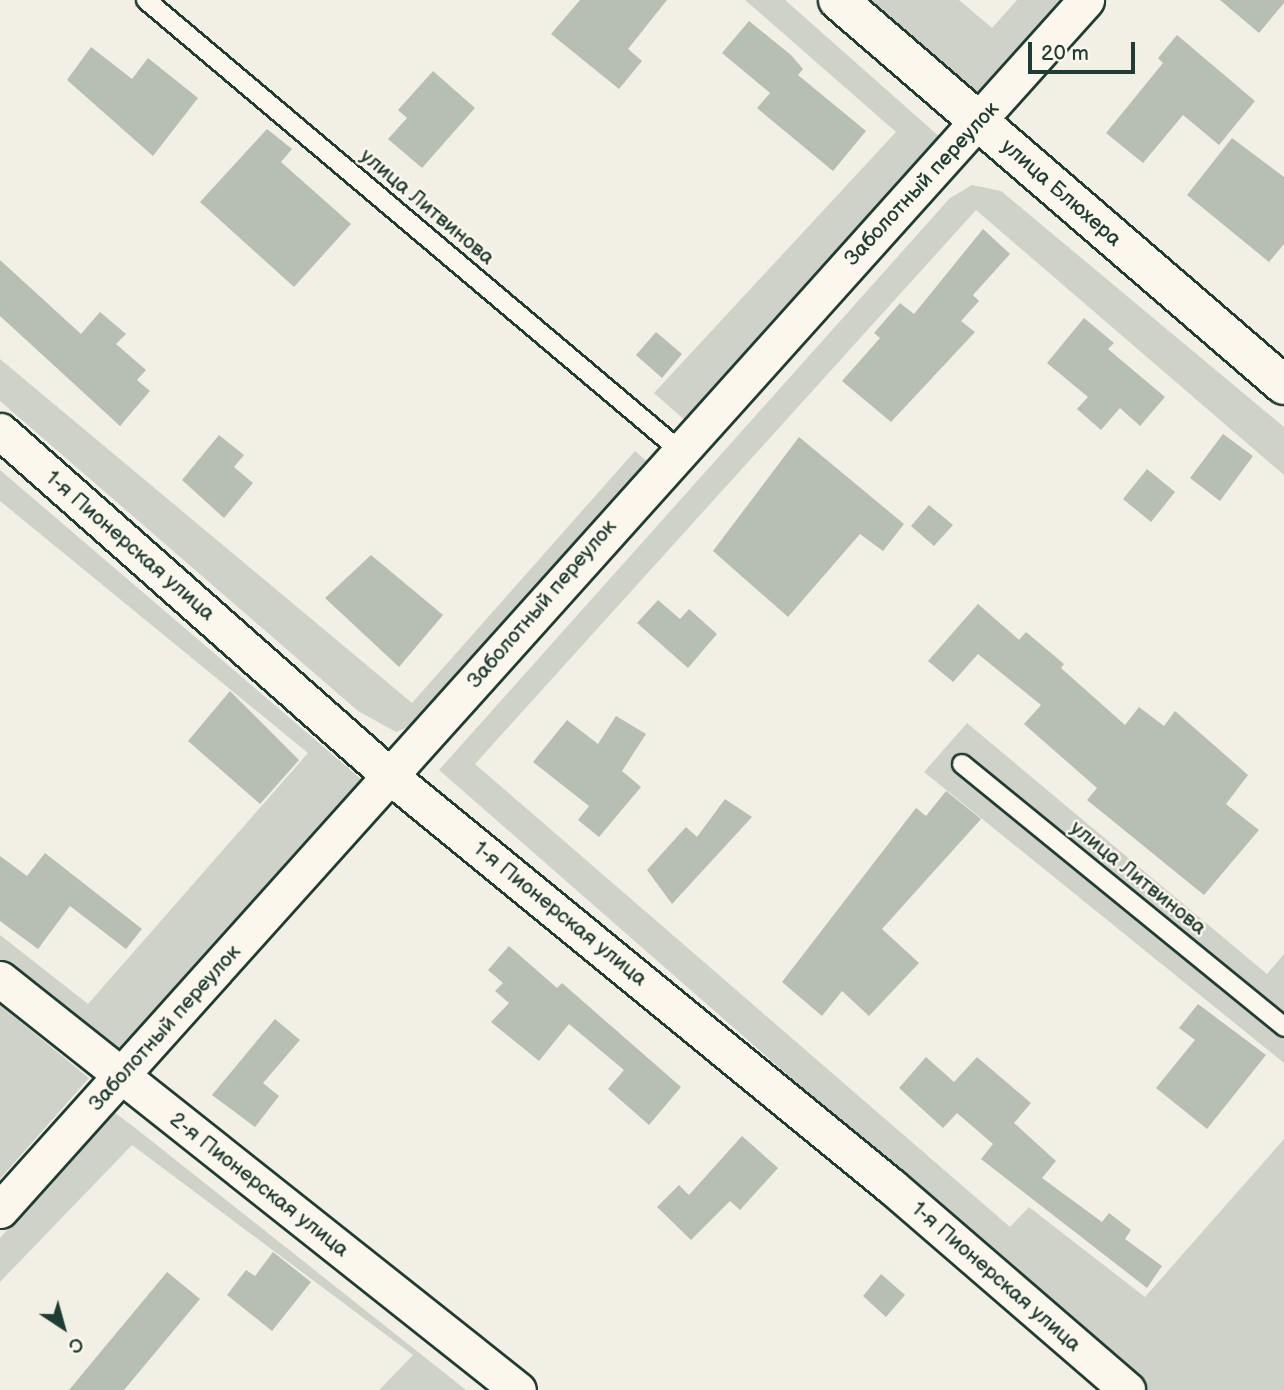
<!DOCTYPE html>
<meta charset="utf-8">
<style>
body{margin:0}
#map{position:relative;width:1284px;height:1390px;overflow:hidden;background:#f2f0e5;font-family:"Balsamiq Sans",sans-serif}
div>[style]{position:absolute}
.green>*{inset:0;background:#cfd2c8}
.building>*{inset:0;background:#b7beb3}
.roads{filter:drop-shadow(2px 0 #1f3d34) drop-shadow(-2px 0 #1f3d34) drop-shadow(0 2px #1f3d34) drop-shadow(0 -2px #1f3d34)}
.lane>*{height:18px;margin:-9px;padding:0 9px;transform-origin:9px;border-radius:9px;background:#fbf7ec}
.street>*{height:35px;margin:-17.5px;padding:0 17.5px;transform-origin:17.5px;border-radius:17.5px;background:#fbf7ec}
.secondary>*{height:38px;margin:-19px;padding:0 19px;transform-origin:19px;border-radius:19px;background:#fbf7ec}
span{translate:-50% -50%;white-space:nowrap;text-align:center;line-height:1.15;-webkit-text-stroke:5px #fbf7ec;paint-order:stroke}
.street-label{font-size:21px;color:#1f3d34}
.north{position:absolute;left:28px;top:1292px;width:70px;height:70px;-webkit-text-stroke:5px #fbf7ec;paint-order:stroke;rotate:144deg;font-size:19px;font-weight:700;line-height:28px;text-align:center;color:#1f3d34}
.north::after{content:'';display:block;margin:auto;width:24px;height:32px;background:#1f3d34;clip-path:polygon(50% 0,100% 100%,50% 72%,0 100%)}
.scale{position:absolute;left:1028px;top:42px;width:107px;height:32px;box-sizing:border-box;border:4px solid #1f3d34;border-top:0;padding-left:9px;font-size:21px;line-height:24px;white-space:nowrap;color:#1f3d34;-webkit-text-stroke:5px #fbf7ec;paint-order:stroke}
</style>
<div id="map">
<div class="green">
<i style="clip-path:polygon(745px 0,785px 0,941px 138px,687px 422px,654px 393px,896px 132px)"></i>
<i style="clip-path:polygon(870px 0,959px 0,992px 28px,1017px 0,1060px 0,978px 93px)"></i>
<i style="clip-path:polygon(972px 185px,1001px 191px,1284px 427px,1284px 475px,976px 210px,475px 764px,1010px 1227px,1029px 1207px,1145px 1297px,1284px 1139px,1284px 1390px,1148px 1390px,439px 770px,950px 198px)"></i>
<i style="clip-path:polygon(0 359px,412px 703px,635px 451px,650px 464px,418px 723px,396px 732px,358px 711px,0 401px)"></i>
<i style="clip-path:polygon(0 470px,361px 779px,112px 1057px,0 965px,0 935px,88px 1004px,308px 753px,0 501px)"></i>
<i style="clip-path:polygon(967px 723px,1267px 974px,1284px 954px,1284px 1063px,924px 772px)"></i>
<i style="clip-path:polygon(0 1005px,89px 1078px,0 1179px)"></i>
<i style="clip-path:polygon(114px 1112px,134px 1127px,466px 1390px,379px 1390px,413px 1355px,132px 1145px,0 1282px,0 1238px)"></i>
</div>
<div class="building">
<i style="clip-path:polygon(580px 0,667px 0,628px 49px,642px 61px,619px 89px,551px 34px)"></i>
<i style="clip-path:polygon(1220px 0,1284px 0,1284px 3px,1259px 33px)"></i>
<i style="clip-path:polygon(749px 21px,791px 55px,803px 69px,798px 75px,866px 131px,833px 171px,757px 108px,770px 93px,722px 53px)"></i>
<i style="clip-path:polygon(1177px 35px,1255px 101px,1219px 145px,1183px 115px,1143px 163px,1106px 133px,1163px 63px,1158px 58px)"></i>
<i style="clip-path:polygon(91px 47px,132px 79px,148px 58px,198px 98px,153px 156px,67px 80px)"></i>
<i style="clip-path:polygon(433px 71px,475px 108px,422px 168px,388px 139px,407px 118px,398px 110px)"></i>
<i style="clip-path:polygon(267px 129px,292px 149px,281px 162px,351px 224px,294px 287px,200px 202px)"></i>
<i style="clip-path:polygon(1232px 138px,1284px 177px,1284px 244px,1269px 262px,1187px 195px)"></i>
<i style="clip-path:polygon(983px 229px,1010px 254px,973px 295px,979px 301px,961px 321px,975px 332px,891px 422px,842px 381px,880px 338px,874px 333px,900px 303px,914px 314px)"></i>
<i style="clip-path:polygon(0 260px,81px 334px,100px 312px,126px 334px,116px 344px,146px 370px,137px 380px,150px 391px,120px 426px,0 316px)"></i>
<i style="clip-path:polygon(1084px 318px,1114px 343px,1108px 349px,1165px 397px,1140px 426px,1120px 408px,1101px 430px,1077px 409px,1088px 397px,1047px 363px)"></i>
<i style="clip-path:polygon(656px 332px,682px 354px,662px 378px,636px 355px)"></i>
<i style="clip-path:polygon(1223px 434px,1253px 456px,1220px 501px,1190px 478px)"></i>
<i style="clip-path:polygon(219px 435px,244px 455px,234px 467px,253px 483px,224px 518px,182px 480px)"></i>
<i style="clip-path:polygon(799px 437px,904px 524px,883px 551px,860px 534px,788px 617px,713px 551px)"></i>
<i style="clip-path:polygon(1147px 469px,1175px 492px,1151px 522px,1123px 499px)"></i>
<i style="clip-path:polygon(929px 505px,953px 525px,934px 546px,911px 526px)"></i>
<i style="clip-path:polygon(371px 555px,443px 615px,399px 667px,325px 598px)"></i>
<i style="clip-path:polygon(658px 600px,680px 619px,689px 609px,717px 634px,688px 668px,637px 623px)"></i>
<i style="clip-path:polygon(978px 604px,1019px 640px,1026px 632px,1064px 664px,1061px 668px,1125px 725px,1139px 707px,1164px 726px,1175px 711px,1248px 775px,1226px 804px,1259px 830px,1204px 895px,1087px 800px,1097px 788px,1024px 724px,1041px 705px,978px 654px,953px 682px,928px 661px)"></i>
<i style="clip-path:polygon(230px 691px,299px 760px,260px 804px,188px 741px)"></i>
<i style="clip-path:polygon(616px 716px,646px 734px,622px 771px,641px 787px,599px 837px,578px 820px,589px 806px,533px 762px,567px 720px,598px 744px)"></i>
<i style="clip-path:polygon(946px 791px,981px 819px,882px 929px,919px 963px,869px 1016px,842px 991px,822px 1016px,782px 982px,916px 808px,926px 816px)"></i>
<i style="clip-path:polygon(725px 799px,752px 817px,672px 904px,647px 870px,686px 827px,697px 837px)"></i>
<i style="clip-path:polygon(45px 853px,142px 929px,126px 949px,70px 906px,38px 949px,0 921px,0 856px,27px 876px)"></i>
<i style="clip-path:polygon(509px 946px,557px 988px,562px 983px,681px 1087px,649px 1125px,608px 1089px,624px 1070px,569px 1024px,539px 1061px,491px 1022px,509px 1003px,495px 991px,503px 983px,488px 970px)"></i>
<i style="clip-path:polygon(1198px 1004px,1266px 1055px,1207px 1129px,1156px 1088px,1195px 1040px,1179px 1028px)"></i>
<i style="clip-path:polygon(275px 1019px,300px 1040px,263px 1083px,279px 1096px,255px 1127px,212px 1095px)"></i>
<i style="clip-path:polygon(926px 1057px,954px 1082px,977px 1057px,1031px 1103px,1014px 1123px,1056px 1161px,1042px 1178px,1102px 1222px,1109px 1213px,1131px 1230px,1125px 1239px,1162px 1266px,1147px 1288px,981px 1159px,993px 1144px,957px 1113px,943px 1128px,899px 1088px)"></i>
<i style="clip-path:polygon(742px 1136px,778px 1168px,740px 1210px,730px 1201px,691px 1240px,657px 1207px,679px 1185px,689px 1195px)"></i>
<i style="clip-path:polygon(273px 1252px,311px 1282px,272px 1331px,227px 1295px,246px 1270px,255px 1276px)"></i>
<i style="clip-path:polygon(167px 1272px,200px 1299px,124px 1390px,69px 1390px)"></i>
<i style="clip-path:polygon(881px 1274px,905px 1295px,886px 1317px,863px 1296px)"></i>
</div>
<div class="roads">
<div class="lane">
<i style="left:146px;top:0;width:696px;rotate:40.16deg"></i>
<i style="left:962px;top:764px;width:416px;rotate:39.2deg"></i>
</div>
<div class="street">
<i style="left:0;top:431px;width:521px;rotate:41.5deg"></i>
<i style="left:390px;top:776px;width:647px;rotate:39.3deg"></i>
<i style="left:891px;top:1186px;width:312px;rotate:40.8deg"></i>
<i style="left:0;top:979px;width:661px;rotate:38.43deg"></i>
<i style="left:0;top:1210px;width:1626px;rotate:-48.09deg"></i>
</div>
<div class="secondary">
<i style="left:838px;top:0;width:589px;rotate:40.8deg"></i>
</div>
</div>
<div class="street-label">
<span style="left:922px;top:184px;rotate:-47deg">Заболотный переулок</span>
<span style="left:1061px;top:193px;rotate:41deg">улица Блюхера</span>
<span style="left:427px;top:207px;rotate:40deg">улица Литвинова</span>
<span style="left:130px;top:546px;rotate:41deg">1-я Пионерская улица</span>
<span style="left:542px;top:604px;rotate:-49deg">Заболотный переулок</span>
<span style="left:1138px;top:878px;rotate:39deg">улица Литвинова</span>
<span style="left:560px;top:914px;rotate:39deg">1-я Пионерская улица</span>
<span style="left:165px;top:1028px;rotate:-48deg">Заболотный переулок</span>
<span style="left:259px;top:1185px;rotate:38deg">2-я Пионерская улица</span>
<span style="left:996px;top:1277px;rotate:41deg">1-я Пионерская улица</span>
</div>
<div class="north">С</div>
<div class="scale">20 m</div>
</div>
